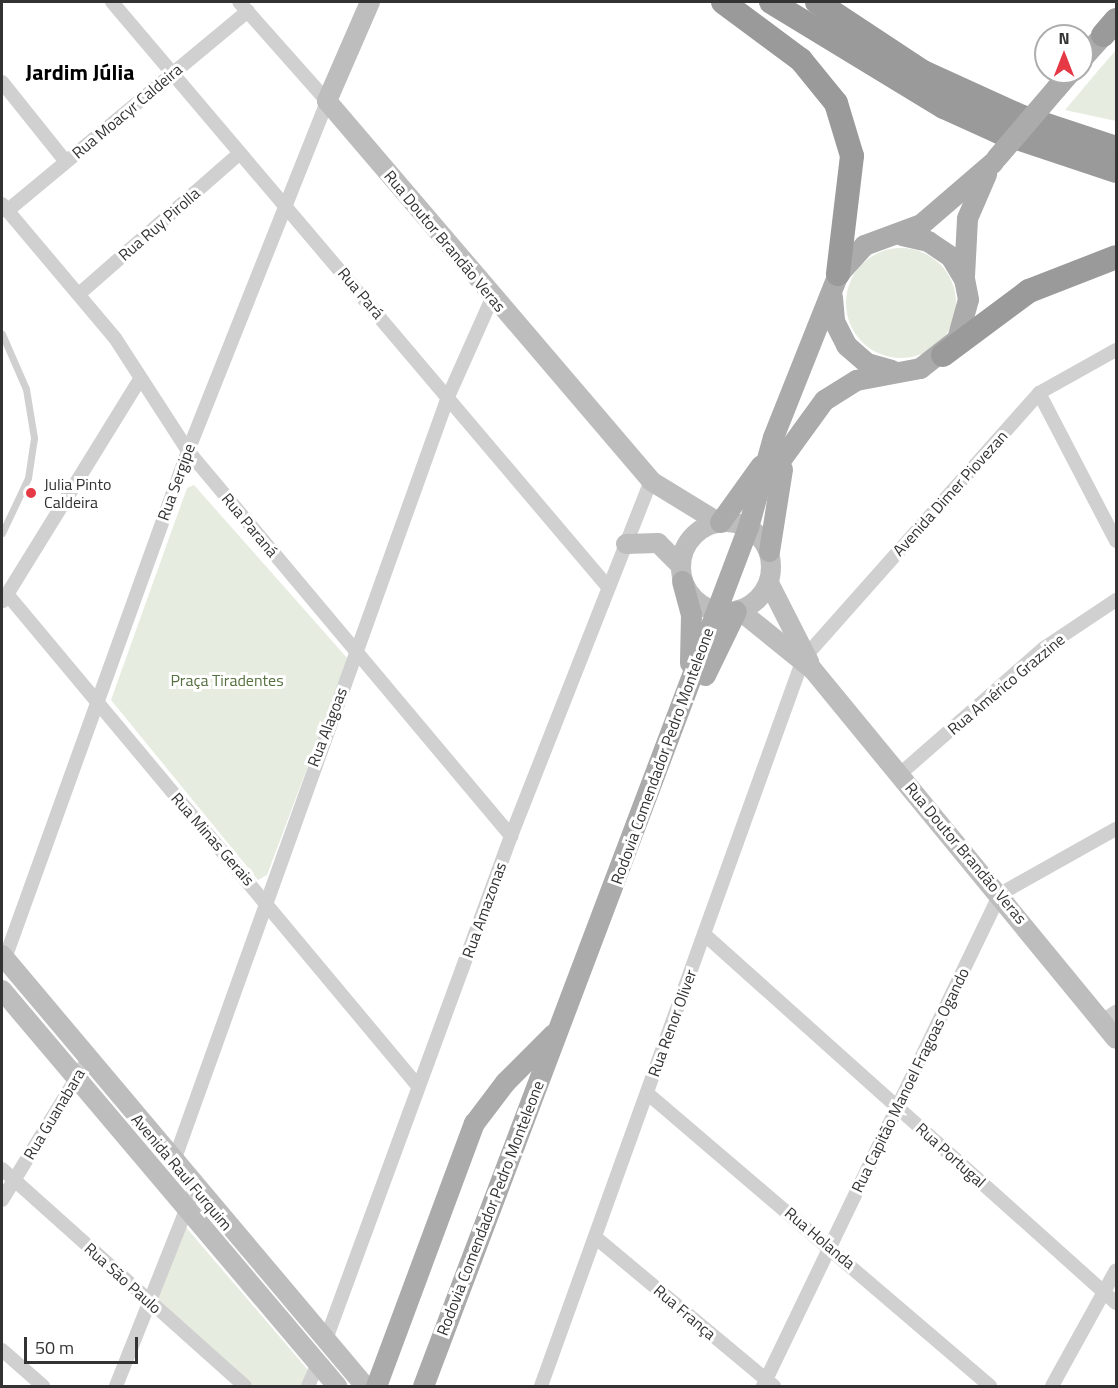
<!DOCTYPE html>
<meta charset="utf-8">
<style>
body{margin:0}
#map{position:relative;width:1118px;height:1388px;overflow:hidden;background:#fff;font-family:"Titillium Web",sans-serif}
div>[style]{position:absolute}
.green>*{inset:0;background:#e6ecdf}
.round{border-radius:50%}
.lane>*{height:7px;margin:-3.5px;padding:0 3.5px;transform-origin:3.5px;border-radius:3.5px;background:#d0d0d0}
.street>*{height:14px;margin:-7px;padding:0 7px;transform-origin:7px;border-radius:7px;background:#d0d0d0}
.secondary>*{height:20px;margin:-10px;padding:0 10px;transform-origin:10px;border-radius:10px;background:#bdbdbd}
.secondary>.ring{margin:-10px;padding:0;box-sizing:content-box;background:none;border:20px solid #bdbdbd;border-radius:50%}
.primary>*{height:21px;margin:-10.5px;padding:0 10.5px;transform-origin:10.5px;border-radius:10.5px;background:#ababab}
.highway>*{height:24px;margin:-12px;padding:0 12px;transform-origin:12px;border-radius:12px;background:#9a9a9a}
.primary-bridge>*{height:21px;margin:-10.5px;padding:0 10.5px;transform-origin:10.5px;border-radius:10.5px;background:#ababab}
.dots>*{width:16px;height:16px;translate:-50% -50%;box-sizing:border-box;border:3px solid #fff;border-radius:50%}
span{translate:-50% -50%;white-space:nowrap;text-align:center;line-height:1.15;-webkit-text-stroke:6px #fff;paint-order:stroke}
.street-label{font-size:16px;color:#333}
.poi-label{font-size:16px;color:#333}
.left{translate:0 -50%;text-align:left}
.park-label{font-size:16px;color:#56703f}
.district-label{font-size:22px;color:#000;font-weight:700}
.frame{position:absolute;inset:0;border:3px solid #333;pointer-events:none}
.north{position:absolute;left:1034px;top:24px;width:60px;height:60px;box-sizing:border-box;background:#fff;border:2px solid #adadad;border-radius:50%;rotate:0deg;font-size:16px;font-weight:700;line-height:24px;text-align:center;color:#333}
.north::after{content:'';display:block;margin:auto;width:21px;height:27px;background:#e63946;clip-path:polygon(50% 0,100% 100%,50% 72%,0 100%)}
.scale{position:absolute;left:24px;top:1337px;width:114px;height:27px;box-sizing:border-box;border:3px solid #333;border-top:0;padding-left:8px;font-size:18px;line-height:21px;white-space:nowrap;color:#333;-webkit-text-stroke:4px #fff;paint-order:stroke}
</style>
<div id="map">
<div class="green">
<i style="clip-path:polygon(1116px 50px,1116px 121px,1065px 110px,1097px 72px)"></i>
<i class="round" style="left:846px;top:248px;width:110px;height:110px"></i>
<i style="clip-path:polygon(194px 485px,348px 659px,267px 875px,258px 880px,111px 700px,187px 488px)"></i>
<i style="clip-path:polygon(184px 1225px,308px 1370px,301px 1386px,253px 1386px,157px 1299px)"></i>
</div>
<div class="lane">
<i style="left:2px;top:334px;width:60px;rotate:66.4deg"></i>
<i style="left:26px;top:389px;width:50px;rotate:80.7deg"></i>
<i style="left:34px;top:438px;width:40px;rotate:98.5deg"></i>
<i style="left:28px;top:478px;width:61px;rotate:115.3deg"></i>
</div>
<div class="street">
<i style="left:112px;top:2px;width:767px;rotate:49.71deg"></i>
<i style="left:2px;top:82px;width:102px;rotate:51.3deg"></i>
<i style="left:2px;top:204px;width:175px;rotate:49.9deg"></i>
<i style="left:115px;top:338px;width:135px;rotate:57.1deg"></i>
<i style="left:188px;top:451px;width:503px;rotate:50deg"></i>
<i style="left:7px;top:211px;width:313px;rotate:-39.7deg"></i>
<i style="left:79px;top:294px;width:214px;rotate:-41.2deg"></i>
<i style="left:1039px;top:393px;width:167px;rotate:62.5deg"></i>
<i style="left:7px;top:594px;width:641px;rotate:50.13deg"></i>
<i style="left:3px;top:601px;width:261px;rotate:-58.3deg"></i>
<i style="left:900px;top:774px;width:191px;rotate:-41.2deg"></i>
<i style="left:1044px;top:648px;width:87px;rotate:-33.7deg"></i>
<i style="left:704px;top:934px;width:553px;rotate:41.85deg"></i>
<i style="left:3px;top:964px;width:545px;rotate:-70.17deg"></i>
<i style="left:188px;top:451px;width:377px;rotate:-68.3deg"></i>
<i style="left:327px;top:101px;width:132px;rotate:-131.6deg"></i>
<i style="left:1102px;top:1021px;width:17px;rotate:-33deg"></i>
<i style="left:647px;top:1093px;width:451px;rotate:40.5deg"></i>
<i style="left:174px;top:1161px;width:812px;rotate:-70.27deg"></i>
<i style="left:448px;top:397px;width:108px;rotate:-66deg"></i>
<i style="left:2px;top:1169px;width:326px;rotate:41.8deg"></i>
<i style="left:2px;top:1200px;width:165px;rotate:-58.6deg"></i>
<i style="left:595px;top:1237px;width:233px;rotate:39.8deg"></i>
<i style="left:325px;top:1342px;width:539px;rotate:-69.82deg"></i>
<i style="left:511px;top:836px;width:382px;rotate:-68.5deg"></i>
<i style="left:2px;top:1350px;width:55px;rotate:41.3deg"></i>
<i style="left:116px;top:1386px;width:214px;rotate:-68.3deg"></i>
<i style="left:308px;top:1386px;width:24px;rotate:-66deg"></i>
<i style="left:541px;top:1386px;width:773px;rotate:-70.18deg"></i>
<i style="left:803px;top:659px;width:356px;rotate:-48.4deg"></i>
<i style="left:1039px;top:393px;width:88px;rotate:-29.2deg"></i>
<i style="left:763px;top:1386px;width:546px;rotate:-64.28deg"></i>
<i style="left:1000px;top:894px;width:133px;rotate:-29.3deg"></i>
<i style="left:1052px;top:1386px;width:132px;rotate:-61.1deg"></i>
</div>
<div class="secondary">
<i style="left:370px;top:2px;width:108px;rotate:113.5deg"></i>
<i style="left:327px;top:101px;width:499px;rotate:49.5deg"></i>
<i style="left:651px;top:481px;width:79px;rotate:31.5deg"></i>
<i class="ring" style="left:681px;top:522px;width:70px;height:70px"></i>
<i style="left:626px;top:544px;width:32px;rotate:-2deg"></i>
<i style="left:658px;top:543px;width:31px;rotate:45deg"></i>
<i style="left:769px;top:583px;width:89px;rotate:63.1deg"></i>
<i style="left:739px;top:610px;width:95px;rotate:39deg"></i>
<i style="left:813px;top:670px;width:477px;rotate:50.6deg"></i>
<i style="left:2px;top:955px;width:563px;rotate:49.89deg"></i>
<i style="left:2px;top:990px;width:519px;rotate:49.77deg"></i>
</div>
<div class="primary">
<i style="left:1082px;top:58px;width:31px;rotate:-48deg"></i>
<i style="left:1056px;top:88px;width:21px;rotate:-49deg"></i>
<i style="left:964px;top:276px;width:58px;rotate:-87deg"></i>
<i style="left:967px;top:218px;width:48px;rotate:-66.6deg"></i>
<i style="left:832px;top:297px;width:24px;rotate:85deg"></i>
<i style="left:834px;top:321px;width:27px;rotate:63deg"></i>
<i style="left:846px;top:345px;width:28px;rotate:41deg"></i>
<i style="left:867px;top:363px;width:25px;rotate:16deg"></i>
<i style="left:768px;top:477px;width:95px;rotate:-54deg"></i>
<i style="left:824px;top:400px;width:38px;rotate:-32deg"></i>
<i style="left:856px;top:380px;width:65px;rotate:-10.6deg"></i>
<i style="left:920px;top:368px;width:47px;rotate:-38.1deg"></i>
<i style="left:957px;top:339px;width:41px;rotate:-74.6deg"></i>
<i style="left:968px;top:299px;width:20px;rotate:-101deg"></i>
<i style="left:964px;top:279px;width:27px;rotate:-121deg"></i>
<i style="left:950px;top:256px;width:27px;rotate:-146deg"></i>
<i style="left:928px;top:241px;width:27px;rotate:-167deg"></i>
<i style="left:720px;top:522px;width:70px;rotate:-54.3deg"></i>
<i style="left:769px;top:551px;width:83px;rotate:-81deg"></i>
<i style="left:682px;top:581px;width:34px;rotate:75deg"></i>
<i style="left:691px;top:614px;width:49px;rotate:91.2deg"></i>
<i style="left:705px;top:675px;width:71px;rotate:-64.2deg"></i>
<i style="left:376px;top:1386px;width:281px;rotate:-69.6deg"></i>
<i style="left:474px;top:1123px;width:51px;rotate:-52.9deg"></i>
<i style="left:505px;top:1082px;width:68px;rotate:-45deg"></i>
<i style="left:423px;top:1386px;width:918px;rotate:-69.28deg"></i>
<i style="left:748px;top:527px;width:93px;rotate:-74.5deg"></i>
<i style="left:773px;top:437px;width:175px;rotate:-68.3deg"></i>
<i style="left:838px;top:274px;width:39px;rotate:-48deg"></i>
<i style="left:864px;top:245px;width:61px;rotate:-20.2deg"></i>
<i style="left:921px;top:224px;width:95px;rotate:-40.7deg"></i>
</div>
<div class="highway">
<i style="left:723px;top:2px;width:97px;rotate:36.6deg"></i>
<i style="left:801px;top:60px;width:55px;rotate:50.9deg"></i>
<i style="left:836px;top:103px;width:55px;rotate:73.2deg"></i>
<i style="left:852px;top:156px;width:119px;rotate:96.8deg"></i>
<i style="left:771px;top:2px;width:202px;rotate:31.3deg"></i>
<i style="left:944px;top:107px;width:60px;rotate:24.4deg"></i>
<i style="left:999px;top:132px;width:123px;rotate:18.4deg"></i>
<i style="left:817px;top:2px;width:127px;rotate:33.4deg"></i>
<i style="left:923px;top:72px;width:109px;rotate:24.4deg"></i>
<i style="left:1022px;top:117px;width:99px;rotate:18.3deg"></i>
<i style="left:1103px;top:35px;width:20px;rotate:-49deg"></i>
<i style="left:943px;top:355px;width:107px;rotate:-36.7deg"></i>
<i style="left:1029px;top:291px;width:93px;rotate:-21.3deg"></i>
</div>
<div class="primary-bridge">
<i style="left:996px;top:158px;width:92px;rotate:-49.4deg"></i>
</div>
<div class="dots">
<i style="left:31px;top:493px;background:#e63946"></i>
</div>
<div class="street-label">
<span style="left:127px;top:111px;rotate:-40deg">Rua Moacyr Caldeira</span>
<span style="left:159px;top:224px;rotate:-41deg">Rua Ruy Pirolla</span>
<span style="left:445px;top:241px;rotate:50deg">Rua Doutor Brandão Veras</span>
<span style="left:361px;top:293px;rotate:50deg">Rua Pará</span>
<span style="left:176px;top:482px;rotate:-70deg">Rua Sergipe</span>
<span style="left:950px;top:493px;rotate:-48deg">Avenida Dimer Piovezan</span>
<span style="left:250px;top:525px;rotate:50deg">Rua Paraná</span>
<span style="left:1006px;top:684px;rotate:-40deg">Rua Américo Grazzine</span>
<span style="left:327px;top:727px;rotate:-69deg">Rua Alagoas</span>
<span style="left:662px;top:756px;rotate:-70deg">Rodovia Comendador Pedro Monteleone</span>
<span style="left:213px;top:839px;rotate:49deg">Rua Minas Gerais</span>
<span style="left:966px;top:853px;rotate:50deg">Rua Doutor Brandão Veras</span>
<span style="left:484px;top:910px;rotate:-70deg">Rua Amazonas</span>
<span style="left:672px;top:1023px;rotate:-70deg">Rua Renor Oliver</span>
<span style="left:910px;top:1080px;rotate:-64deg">Rua Capitão Manoel Fragoas Ogando</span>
<span style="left:54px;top:1114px;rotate:-59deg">Rua Guanabara</span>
<span style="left:951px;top:1155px;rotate:42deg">Rua Portugal</span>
<span style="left:182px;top:1172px;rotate:50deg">Avenida Raul Furquim</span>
<span style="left:490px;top:1208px;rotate:-69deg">Rodovia Comendador Pedro Monteleone</span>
<span style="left:820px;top:1238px;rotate:40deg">Rua Holanda</span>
<span style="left:123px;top:1278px;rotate:42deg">Rua São Paulo</span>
<span style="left:685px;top:1312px;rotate:40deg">Rua França</span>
</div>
<div class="poi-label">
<span class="left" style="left:44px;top:493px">Julia Pinto<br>Caldeira</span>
</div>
<div class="park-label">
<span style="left:227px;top:680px">Praça Tiradentes</span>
</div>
<div class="district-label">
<span style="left:80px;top:73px">Jardim Júlia</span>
</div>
<div class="frame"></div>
<div class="north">N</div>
<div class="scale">50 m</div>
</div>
